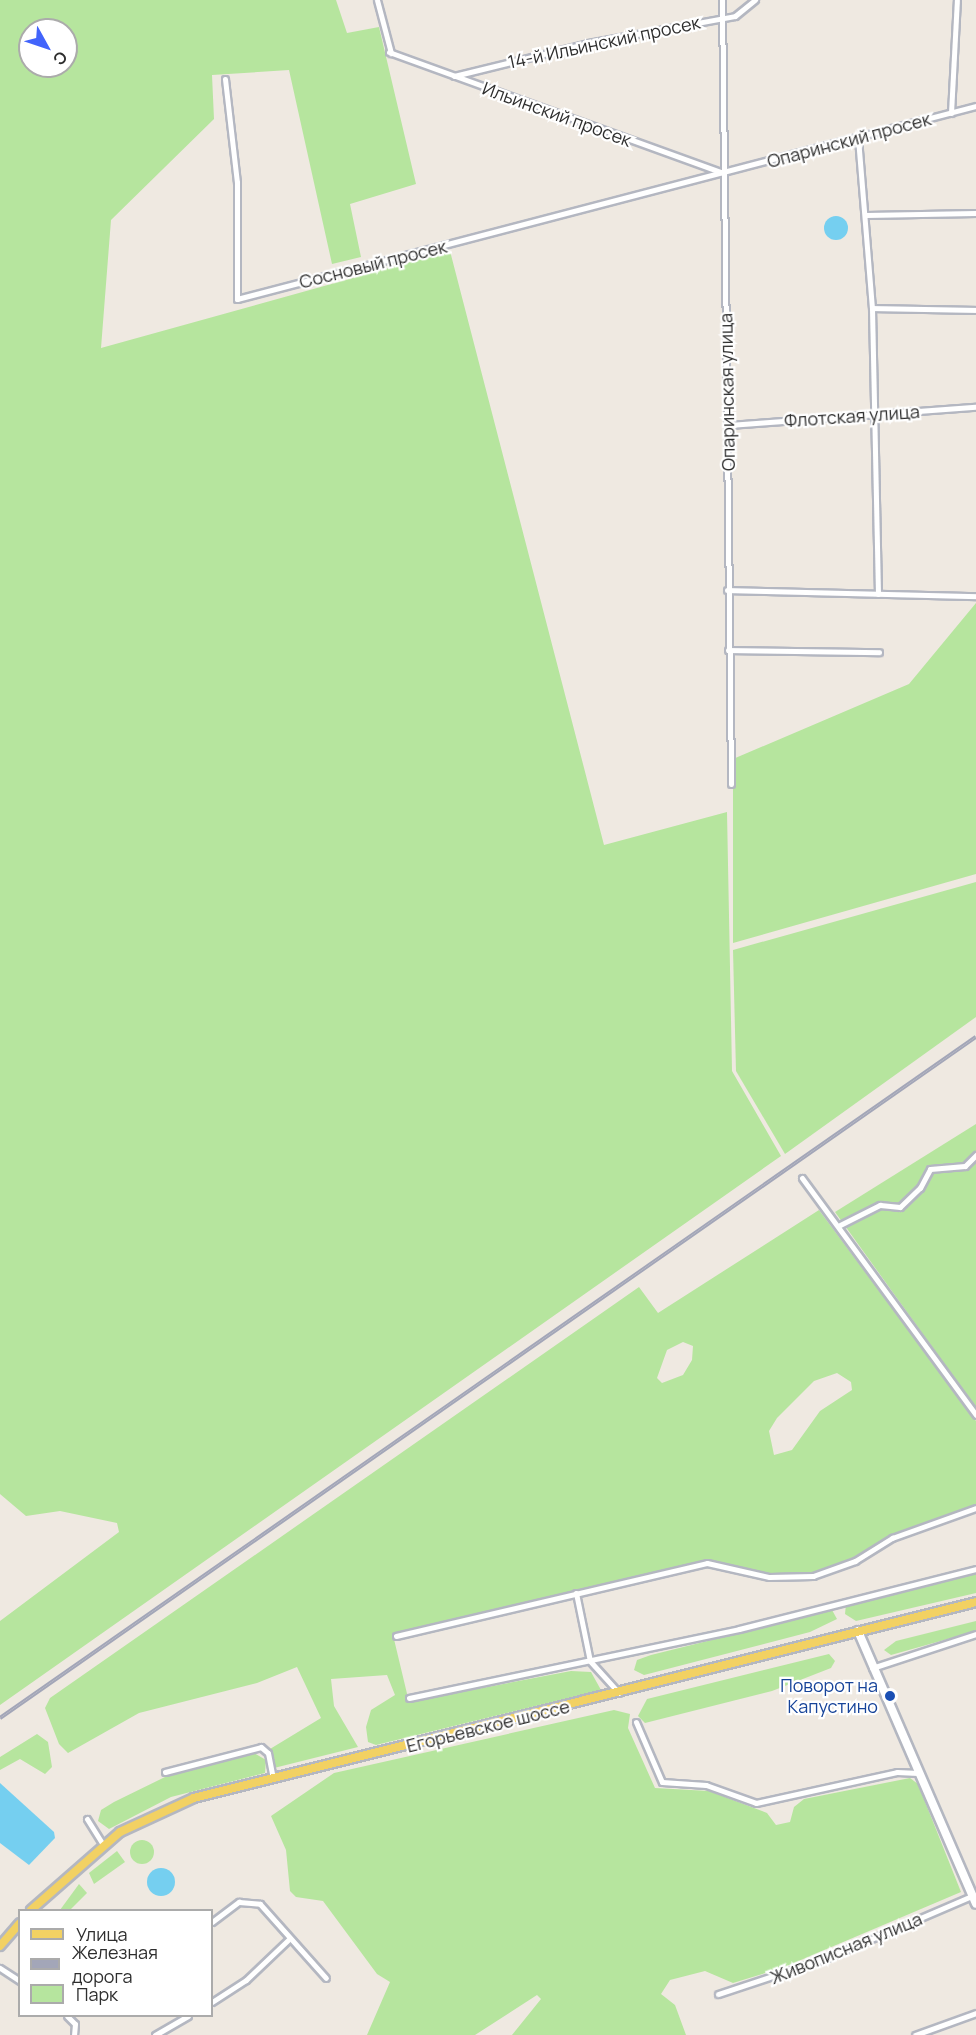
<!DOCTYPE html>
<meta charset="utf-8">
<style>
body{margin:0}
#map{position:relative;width:976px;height:2035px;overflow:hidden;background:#efe9e1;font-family:Manrope,sans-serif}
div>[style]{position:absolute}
.green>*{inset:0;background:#b6e59e}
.round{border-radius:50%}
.water>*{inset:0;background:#75cff0}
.roads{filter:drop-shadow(2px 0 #b4b7c1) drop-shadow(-2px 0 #b4b7c1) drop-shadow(0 2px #b4b7c1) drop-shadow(0 -2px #b4b7c1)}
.minor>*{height:5px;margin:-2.5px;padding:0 2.5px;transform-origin:2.5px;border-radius:2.5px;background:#fff}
.secondary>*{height:8px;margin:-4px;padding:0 4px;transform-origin:4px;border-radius:4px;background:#fff}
.primary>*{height:8px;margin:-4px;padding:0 4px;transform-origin:4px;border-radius:4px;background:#f2d163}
.rail>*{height:4px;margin-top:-2px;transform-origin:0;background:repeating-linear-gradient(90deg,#fff 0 4.5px,#a3a6b8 0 9px);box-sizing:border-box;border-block:2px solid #a3a6b8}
.dots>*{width:16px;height:16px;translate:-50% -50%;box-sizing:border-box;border:3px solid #fff;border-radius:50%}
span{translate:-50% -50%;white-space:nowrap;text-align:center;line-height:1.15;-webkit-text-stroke:4.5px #fff;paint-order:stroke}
.street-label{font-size:18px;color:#2e2e2e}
.transit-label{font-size:18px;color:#164399}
.right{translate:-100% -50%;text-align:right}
.legend{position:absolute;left:18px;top:1909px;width:195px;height:108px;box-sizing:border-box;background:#fff;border:2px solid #ababab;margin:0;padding:8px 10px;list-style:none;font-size:18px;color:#2e2e2e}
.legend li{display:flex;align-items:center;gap:12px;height:30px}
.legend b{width:30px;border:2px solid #ababab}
.north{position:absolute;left:18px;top:18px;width:60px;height:60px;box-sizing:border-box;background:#fff;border:2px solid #ababab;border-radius:50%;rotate:130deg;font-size:16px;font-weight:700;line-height:24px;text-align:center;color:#2e2e2e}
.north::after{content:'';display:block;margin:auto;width:21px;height:27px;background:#4264fb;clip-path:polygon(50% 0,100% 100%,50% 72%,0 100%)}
</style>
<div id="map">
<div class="green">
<i style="clip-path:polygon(evenodd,0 0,336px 0,347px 33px,379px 27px,416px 184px,350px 204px,361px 257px,332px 264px,289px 70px,212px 75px,214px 119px,111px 220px,101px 348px,450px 251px,604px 845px,727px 812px,732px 1071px,781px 1156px,0 1705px,0 1621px,119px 1532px,117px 1523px,60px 1511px,26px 1516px,0 1494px,0 0,30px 30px,66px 30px,66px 66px,30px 66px,30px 30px)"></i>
<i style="clip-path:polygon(976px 603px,976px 874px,733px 943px,733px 759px,909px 684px)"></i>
<i style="clip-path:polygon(976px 882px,976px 1017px,785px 1154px,736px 1071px,733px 950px)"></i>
<i style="clip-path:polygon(976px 1124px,976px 1408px,835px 1212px)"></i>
<i style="clip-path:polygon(evenodd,819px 1210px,976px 1421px,976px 1506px,891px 1536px,854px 1560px,811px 1574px,769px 1575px,707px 1561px,393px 1635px,409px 1702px,571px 1671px,591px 1672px,601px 1690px,376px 1745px,368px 1742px,366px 1727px,371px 1710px,395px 1695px,387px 1675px,331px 1679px,334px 1706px,358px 1747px,274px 1768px,270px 1749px,321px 1718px,297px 1667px,257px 1683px,139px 1713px,68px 1753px,59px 1744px,45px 1708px,50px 1698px,639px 1287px,658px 1313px,819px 1210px,683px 1342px,693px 1346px,692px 1360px,683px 1375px,662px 1383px,657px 1378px,667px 1350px,683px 1342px,819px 1210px,837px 1373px,851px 1382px,852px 1390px,820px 1411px,792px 1450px,774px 1455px,769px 1431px,777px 1418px,814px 1381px,837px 1373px)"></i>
<i style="clip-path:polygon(976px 1573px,976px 1593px,856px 1621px,845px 1614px,846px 1604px)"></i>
<i style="clip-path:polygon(832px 1610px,837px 1619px,810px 1632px,644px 1675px,634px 1670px,637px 1660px,651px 1655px)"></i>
<i style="clip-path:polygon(976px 1621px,976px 1631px,891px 1655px,884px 1650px,896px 1641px)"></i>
<i style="clip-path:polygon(829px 1654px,835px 1661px,831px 1668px,772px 1691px,645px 1723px,638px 1716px,647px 1699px)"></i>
<i style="clip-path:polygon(614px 1710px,630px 1714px,628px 1728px,655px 1788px,709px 1791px,767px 1813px,776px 1825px,790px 1822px,794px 1807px,804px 1799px,910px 1778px,918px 1784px,961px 1892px,782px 1968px,733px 1983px,705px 1971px,670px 1980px,661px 1994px,675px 2005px,686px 2035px,512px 2035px,541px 1999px,537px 1995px,475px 2035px,367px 2035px,390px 1982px,377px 1974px,323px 1901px,296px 1897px,290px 1891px,286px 1850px,271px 1816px,334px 1773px)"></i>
<i style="clip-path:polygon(37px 1734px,48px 1742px,52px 1767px,45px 1774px,20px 1759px,0 1770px,0 1757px)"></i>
<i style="clip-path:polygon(254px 1753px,266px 1760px,265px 1773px,171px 1797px,109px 1829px,98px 1821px,101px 1810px,114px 1802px,165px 1777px)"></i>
<i class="round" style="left:130px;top:1840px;width:24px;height:24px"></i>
<i style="clip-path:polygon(117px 1851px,125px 1862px,94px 1884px,89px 1873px)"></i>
<i style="clip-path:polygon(79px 1884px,87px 1893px,70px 1910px,60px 1910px)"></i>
</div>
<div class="water">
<i class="round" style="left:824px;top:216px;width:24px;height:24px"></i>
<i style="clip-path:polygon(0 1783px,54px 1832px,55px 1838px,29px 1865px,0 1843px)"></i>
<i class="round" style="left:147px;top:1868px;width:28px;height:28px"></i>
</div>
<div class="roads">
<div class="minor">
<i style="left:377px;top:0;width:55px;rotate:75.2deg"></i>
<i style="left:722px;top:0;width:784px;rotate:89.34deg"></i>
<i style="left:389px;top:52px;width:353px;rotate:19.9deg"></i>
<i style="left:454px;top:76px;width:138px;rotate:-13.8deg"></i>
<i style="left:588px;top:43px;width:149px;rotate:-10.4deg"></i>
<i style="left:735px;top:16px;width:26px;rotate:-39deg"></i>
<i style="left:225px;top:79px;width:104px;rotate:83.4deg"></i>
<i style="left:237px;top:182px;width:117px;rotate:90deg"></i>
<i style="left:237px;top:299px;width:764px;rotate:-14.64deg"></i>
<i style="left:951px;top:113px;width:113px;rotate:-87deg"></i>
<i style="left:858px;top:138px;width:171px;rotate:85.3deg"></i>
<i style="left:872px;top:308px;width:286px;rotate:88.8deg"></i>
<i style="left:866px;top:215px;width:110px;rotate:-1deg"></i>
<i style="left:872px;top:308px;width:104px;rotate:1.1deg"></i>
<i style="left:728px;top:425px;width:249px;rotate:-4.2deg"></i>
<i style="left:727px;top:590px;width:249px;rotate:1.4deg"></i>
<i style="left:728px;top:650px;width:151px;rotate:0.8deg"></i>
<i style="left:802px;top:1178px;width:294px;rotate:53.7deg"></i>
<i style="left:840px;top:1225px;width:45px;rotate:-26.6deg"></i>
<i style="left:880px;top:1205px;width:20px;rotate:6deg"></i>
<i style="left:900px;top:1207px;width:28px;rotate:-44deg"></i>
<i style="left:920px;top:1188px;width:21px;rotate:-62deg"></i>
<i style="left:930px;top:1169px;width:35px;rotate:-5deg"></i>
<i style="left:965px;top:1166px;width:16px;rotate:-45deg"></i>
<i style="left:576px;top:1593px;width:69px;rotate:78.4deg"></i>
<i style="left:590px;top:1661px;width:43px;rotate:47.8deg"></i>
<i style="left:396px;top:1636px;width:319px;rotate:-13.2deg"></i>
<i style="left:707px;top:1563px;width:64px;rotate:12.7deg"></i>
<i style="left:769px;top:1577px;width:44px;rotate:-1.3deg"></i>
<i style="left:813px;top:1576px;width:45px;rotate:-19.7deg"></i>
<i style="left:855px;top:1561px;width:44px;rotate:-31.9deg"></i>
<i style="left:892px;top:1538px;width:89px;rotate:-19.7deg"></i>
<i style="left:872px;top:1668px;width:109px;rotate:-18.1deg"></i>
<i style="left:409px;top:1698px;width:337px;rotate:-11.8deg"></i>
<i style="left:739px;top:1629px;width:244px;rotate:-14.2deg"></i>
<i style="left:636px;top:1722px;width:65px;rotate:66.6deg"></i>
<i style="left:662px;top:1782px;width:44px;rotate:3.9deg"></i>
<i style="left:706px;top:1785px;width:53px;rotate:19.8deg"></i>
<i style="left:756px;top:1803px;width:144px;rotate:-12.4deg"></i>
<i style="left:897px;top:1772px;width:21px;rotate:3deg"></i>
<i style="left:165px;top:1772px;width:99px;rotate:-14.6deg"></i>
<i style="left:261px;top:1747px;width:9px;rotate:41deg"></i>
<i style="left:268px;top:1753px;width:26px;rotate:79deg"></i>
<i style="left:87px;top:1819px;width:31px;rotate:58deg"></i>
<i style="left:212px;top:1922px;width:34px;rotate:-37deg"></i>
<i style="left:239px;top:1902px;width:21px;rotate:5deg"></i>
<i style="left:260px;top:1904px;width:99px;rotate:48.3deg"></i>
<i style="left:0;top:1968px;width:24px;rotate:33deg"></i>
<i style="left:718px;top:1994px;width:115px;rotate:-18.3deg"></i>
<i style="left:827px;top:1958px;width:158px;rotate:-23.2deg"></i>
<i style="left:212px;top:2002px;width:40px;rotate:-32.9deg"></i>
<i style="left:246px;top:1980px;width:58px;rotate:-43.6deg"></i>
<i style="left:67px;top:2016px;width:11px;rotate:45deg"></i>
<i style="left:75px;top:2024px;width:11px;rotate:95deg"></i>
<i style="left:155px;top:2035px;width:38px;rotate:-30deg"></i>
<i style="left:915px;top:2035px;width:65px;rotate:-19.8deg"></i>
</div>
<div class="secondary">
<i style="left:858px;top:1631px;width:297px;rotate:66.6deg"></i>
</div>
<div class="primary">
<i style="left:31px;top:1910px;width:118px;rotate:-41.2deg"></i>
<i style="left:120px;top:1832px;width:81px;rotate:-24.7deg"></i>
<i style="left:194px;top:1798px;width:806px;rotate:-14.07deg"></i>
<i style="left:0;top:1946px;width:30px;rotate:-49deg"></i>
</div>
</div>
<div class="rail">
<i style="left:0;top:1718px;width:1190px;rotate:-34.91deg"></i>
</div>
<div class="dots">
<i style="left:890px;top:1696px;background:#1a4fb4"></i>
</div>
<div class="street-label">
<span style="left:604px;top:42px;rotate:-12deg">14-й Ильинский просек</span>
<span style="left:557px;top:114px;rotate:20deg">Ильинский просек</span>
<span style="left:849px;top:140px;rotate:-15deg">Опаринский просек</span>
<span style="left:373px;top:264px;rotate:-14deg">Сосновый просек</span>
<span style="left:727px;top:392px;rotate:-91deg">Опаринская улица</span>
<span style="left:852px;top:416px;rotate:-4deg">Флотская улица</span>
<span style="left:488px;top:1726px;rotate:-14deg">Егорьевское шоссе</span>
<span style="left:846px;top:1948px;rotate:-22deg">Живописная улица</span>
</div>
<div class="transit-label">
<span class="right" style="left:878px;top:1696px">Поворот на<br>Капустино</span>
</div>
<ul class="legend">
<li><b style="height:8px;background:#f2d163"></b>Улица</li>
<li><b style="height:8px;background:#a3a6b8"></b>Железная дорога</li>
<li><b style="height:16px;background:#b6e59e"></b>Парк</li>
</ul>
<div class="north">С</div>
</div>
